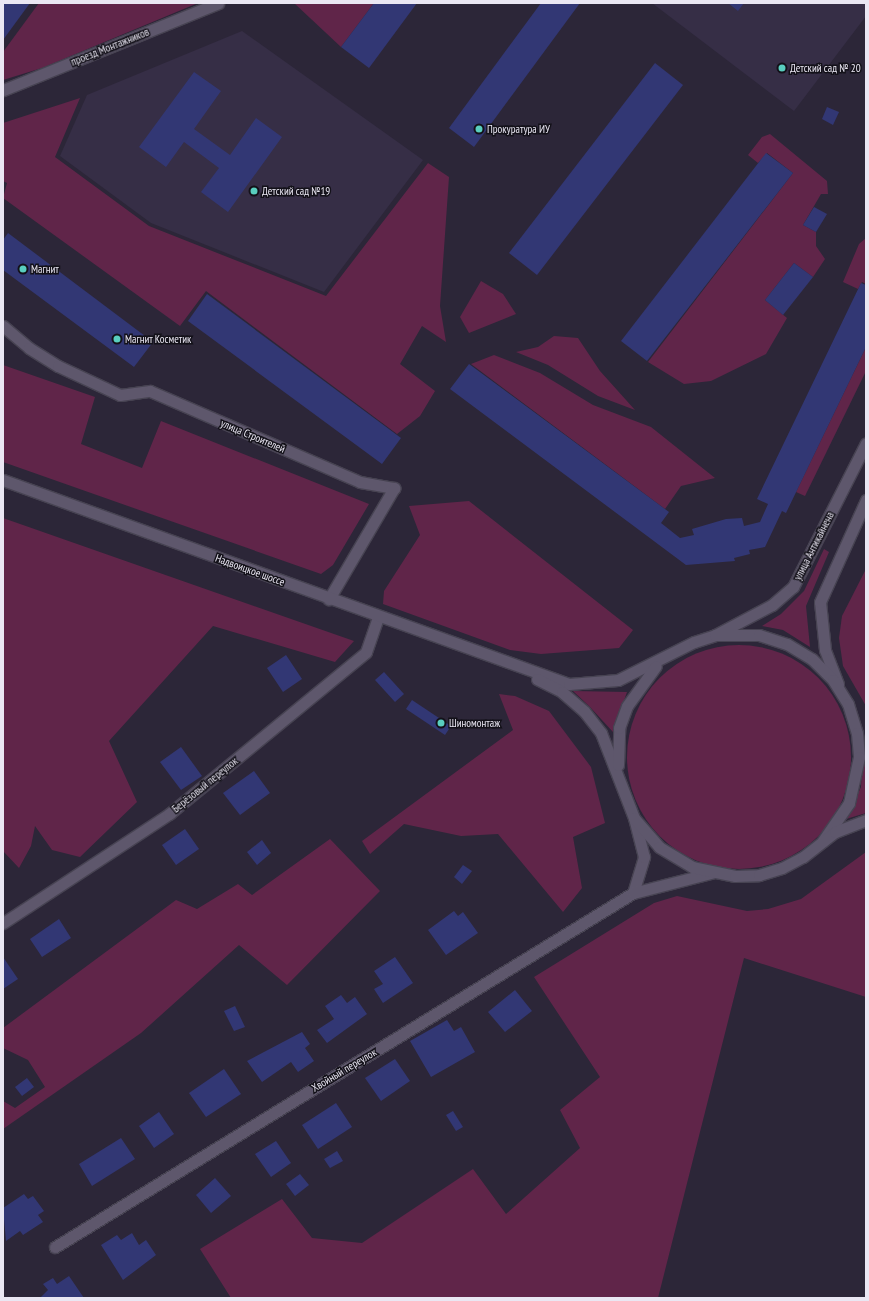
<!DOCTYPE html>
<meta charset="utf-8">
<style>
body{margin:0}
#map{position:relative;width:869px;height:1301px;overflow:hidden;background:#2c2638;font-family:"PT Sans Narrow",sans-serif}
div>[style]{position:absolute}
.built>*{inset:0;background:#362e46}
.green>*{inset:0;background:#602549}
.round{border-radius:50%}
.building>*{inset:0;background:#323774}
.roads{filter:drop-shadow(1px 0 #474352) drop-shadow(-1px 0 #474352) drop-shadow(0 1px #474352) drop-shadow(0 -1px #474352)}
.pedestrian>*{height:11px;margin:-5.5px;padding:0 5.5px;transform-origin:5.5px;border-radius:5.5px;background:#5e576c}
.minor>*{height:11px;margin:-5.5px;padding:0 5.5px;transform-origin:5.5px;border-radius:5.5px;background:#5e576c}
.tertiary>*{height:11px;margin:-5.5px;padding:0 5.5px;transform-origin:5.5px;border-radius:5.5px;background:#5e576c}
.secondary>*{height:11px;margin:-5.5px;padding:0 5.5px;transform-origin:5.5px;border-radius:5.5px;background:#5e576c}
.dots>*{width:11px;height:11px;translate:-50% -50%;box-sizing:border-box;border:2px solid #131119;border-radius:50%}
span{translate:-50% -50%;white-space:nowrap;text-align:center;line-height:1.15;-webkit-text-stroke:3px #131119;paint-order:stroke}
.street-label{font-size:11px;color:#eae7f3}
.poi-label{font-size:11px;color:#eae7f3}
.left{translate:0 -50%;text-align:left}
.frame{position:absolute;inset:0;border:4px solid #eae7f3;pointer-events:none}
</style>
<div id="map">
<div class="built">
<i style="clip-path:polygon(652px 3px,866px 3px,866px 16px,794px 111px)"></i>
<i style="clip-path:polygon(242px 31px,423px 160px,324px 292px,151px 223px,60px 156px,87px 95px)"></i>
</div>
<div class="green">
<i style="clip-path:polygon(39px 3px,198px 3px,42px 68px,3px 80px,3px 52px)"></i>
<i style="clip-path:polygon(294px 3px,374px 3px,341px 47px)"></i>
<i style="clip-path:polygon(80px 98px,55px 157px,149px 226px,326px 296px,428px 163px,449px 177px,440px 306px,446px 342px,422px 326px,400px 364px,435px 391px,420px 416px,397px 434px,206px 291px,180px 326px,3px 198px,7px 183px,3px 181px,3px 123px)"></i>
<i style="clip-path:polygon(770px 134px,827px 181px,828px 194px,821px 194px,803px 225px,816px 232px,816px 246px,825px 259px,813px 277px,794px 263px,765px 300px,787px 318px,766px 354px,711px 381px,684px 384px,648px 362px,793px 173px,767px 153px,758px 163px,748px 155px,762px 137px)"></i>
<i style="clip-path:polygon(866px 238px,866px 284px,862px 282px,858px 289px,843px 282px,859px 244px)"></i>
<i style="clip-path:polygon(481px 281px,503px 294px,516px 314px,469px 333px,460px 317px)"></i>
<i style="clip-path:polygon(554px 336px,578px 338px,600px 371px,635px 410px,598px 396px,548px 365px,516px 352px,538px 347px)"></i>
<i style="clip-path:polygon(866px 347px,866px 371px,805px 496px,796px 492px)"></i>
<i style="clip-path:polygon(494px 355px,540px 373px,593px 405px,651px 427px,715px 478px,681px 486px,665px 509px,471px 364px)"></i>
<i style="clip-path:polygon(3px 365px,95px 397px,81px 444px,142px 468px,161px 421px,369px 504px,333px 565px,321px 574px,3px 462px)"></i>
<i style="clip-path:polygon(469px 501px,633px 630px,619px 648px,541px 654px,510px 650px,383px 604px,384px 591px,420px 535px,409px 506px)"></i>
<i style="clip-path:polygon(3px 518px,354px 641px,335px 662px,213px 626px,109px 741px,137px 802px,80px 857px,52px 850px,35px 826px,31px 846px,19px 868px,3px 851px)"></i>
<i style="clip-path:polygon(824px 549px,829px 552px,806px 606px,810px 647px,783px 630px,762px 626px,781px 614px,804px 591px)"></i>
<i style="clip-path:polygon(866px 569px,866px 706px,843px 666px,839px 638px,842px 616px)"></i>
<i class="round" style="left:627px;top:645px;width:224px;height:224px"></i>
<i style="clip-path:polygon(573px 691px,627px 692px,613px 732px,590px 707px)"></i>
<i style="clip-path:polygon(499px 694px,515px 696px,549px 711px,591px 767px,605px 823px,573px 837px,582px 888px,563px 912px,498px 834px,461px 836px,404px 824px,370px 854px,362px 841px,513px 730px)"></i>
<i style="clip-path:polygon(863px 740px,866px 743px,866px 813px,846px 819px,861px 787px)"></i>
<i style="clip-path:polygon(330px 839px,380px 891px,287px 985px,239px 945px,141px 1033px,3px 1129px,3px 1101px,15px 1108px,45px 1087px,28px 1060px,3px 1048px,3px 1028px,176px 900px,197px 909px,238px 884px,252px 895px)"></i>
<i style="clip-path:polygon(866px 852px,866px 997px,744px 958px,658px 1298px,231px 1298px,200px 1249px,282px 1199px,312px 1238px,362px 1243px,473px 1169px,506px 1214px,580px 1148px,560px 1110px,600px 1077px,534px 977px,654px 903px,677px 896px,747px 911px,768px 909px,801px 899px)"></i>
</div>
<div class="building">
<i style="clip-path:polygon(3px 3px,30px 3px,3px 40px)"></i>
<i style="clip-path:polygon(374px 3px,417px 3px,369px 68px,341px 47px)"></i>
<i style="clip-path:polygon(541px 3px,580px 3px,474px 147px,449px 128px)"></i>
<i style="clip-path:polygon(728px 3px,744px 3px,738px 11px)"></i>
<i style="clip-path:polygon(655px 63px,683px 85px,537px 275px,509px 253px)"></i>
<i style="clip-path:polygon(194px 72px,221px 91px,194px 129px,230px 155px,256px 118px,282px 137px,228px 212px,201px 192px,219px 168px,184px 142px,166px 167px,139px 147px)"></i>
<i style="clip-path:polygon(827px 107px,839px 112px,833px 125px,822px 119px)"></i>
<i style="clip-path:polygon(766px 153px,793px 173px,647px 361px,621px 341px)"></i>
<i style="clip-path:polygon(814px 207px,827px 214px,816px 232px,803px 225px)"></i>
<i style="clip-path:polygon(8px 233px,153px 342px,134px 367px,3px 270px,3px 240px)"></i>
<i style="clip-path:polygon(794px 263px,813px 277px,783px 315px,765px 300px)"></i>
<i style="clip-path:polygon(861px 283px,866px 285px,866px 347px,786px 513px,782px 511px,765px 547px,749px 550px,750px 554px,734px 558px,735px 561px,686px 565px,450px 389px,469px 364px,669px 512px,661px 523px,680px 538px,694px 535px,692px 529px,726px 519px,742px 518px,744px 526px,760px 522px,768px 504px,757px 499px)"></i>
<i style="clip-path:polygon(207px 294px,401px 438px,382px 464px,188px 321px)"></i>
<i style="clip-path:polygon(286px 655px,302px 679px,283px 692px,267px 668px)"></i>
<i style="clip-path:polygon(384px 672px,404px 694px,395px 702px,375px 680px)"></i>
<i style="clip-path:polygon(412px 700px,451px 726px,445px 735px,406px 709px)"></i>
<i style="clip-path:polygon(181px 747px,202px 776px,181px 790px,160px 762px)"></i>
<i style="clip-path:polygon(254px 771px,270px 793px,240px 815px,223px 793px)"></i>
<i style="clip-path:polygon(185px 829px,199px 849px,176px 865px,162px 845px)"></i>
<i style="clip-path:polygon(262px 840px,271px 853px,257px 865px,247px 852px)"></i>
<i style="clip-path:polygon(463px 865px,472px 871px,462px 884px,454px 877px)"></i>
<i style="clip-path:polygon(454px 911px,458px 916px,463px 912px,478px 933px,446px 955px,428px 930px)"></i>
<i style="clip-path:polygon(59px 919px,71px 938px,42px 957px,30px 939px)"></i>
<i style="clip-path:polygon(3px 957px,18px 979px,3px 989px)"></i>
<i style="clip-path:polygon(395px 957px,413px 983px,383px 1003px,374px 989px,383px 984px,374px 971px)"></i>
<i style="clip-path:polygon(515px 990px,532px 1011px,505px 1032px,488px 1012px)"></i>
<i style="clip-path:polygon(341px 995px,347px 1003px,355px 997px,367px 1014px,327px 1043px,317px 1030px,334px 1019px,325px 1006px)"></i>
<i style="clip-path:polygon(235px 1006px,245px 1027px,234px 1031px,224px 1011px)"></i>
<i style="clip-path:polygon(447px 1020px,454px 1031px,461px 1027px,475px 1052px,431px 1077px,410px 1041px)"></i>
<i style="clip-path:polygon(302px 1032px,310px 1044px,305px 1048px,314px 1061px,298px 1072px,291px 1062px,262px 1082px,247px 1061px)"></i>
<i style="clip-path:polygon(395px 1059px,410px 1081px,381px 1101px,365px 1078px)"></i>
<i style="clip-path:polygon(224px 1069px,241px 1094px,206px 1117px,189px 1093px)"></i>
<i style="clip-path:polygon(27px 1078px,34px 1087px,22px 1096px,15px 1087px)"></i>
<i style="clip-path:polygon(336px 1103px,352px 1127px,318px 1149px,302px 1125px)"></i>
<i style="clip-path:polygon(453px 1111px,463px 1127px,456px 1131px,446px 1115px)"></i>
<i style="clip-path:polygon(159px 1112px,174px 1134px,154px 1148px,139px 1126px)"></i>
<i style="clip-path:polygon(121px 1138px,135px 1159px,92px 1186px,79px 1164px)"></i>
<i style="clip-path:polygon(276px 1141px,291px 1163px,271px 1177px,255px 1154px)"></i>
<i style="clip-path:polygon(337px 1151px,343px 1161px,330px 1168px,324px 1159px)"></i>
<i style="clip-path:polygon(300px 1174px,309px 1185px,295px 1196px,286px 1184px)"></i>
<i style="clip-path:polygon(215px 1178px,231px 1196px,211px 1213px,196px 1195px)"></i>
<i style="clip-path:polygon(24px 1194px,28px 1199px,33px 1196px,44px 1211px,38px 1215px,43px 1222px,23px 1235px,20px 1231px,6px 1241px,3px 1208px)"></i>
<i style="clip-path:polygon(132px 1233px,139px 1245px,146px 1240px,156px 1255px,123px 1280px,101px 1245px,117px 1235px,121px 1240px)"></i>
<i style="clip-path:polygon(69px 1276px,84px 1298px,40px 1298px,48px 1290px,43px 1284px,53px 1278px,57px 1284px)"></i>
</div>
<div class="roads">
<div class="pedestrian">
<i style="left:3px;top:90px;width:232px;rotate:-22deg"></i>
</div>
<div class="minor">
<i style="left:3px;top:326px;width:34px;rotate:40deg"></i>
<i style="left:29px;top:348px;width:34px;rotate:32deg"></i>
<i style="left:58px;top:366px;width:68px;rotate:25.1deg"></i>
<i style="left:120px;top:395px;width:30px;rotate:-8deg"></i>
<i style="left:150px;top:391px;width:229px;rotate:23.4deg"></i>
<i style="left:360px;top:482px;width:35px;rotate:10deg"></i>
<i style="left:394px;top:488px;width:129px;rotate:120.4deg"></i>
<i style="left:633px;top:893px;width:38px;rotate:-73deg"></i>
<i style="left:644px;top:857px;width:40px;rotate:-104.4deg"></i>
<i style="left:3px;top:923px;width:199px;rotate:-33.3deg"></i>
<i style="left:169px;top:814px;width:255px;rotate:-39.4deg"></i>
<i style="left:366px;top:652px;width:36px;rotate:-71deg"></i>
<i style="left:55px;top:1247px;width:678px;rotate:-31.49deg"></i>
<i style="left:633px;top:893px;width:81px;rotate:-14.4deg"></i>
</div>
<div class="tertiary">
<i style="left:715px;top:635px;width:64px;rotate:-27.8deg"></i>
<i style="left:772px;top:605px;width:28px;rotate:-41deg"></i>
<i style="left:793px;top:587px;width:161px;rotate:-63.1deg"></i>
<i style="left:838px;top:684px;width:36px;rotate:-111deg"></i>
<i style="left:825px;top:650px;width:48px;rotate:-95.9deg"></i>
<i style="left:820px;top:602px;width:112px;rotate:-65.7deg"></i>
</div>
<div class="secondary">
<i style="left:3px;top:480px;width:602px;rotate:19.82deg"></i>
<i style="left:569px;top:684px;width:49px;rotate:-4.7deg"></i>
<i style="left:618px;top:680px;width:85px;rotate:-26.6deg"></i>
<i style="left:694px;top:642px;width:22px;rotate:-18deg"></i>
<i style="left:715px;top:635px;width:44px"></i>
<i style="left:759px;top:635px;width:29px;rotate:18deg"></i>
<i style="left:787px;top:644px;width:29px;rotate:31deg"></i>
<i style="left:812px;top:659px;width:30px;rotate:45deg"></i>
<i style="left:833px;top:680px;width:28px;rotate:58deg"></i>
<i style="left:848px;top:704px;width:30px;rotate:73deg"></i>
<i style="left:857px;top:733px;width:24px;rotate:85deg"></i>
<i style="left:859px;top:757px;width:47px;rotate:102.3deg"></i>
<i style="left:849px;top:803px;width:47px;rotate:124.7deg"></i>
<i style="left:537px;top:679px;width:28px;rotate:27deg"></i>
<i style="left:562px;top:692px;width:29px;rotate:41deg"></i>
<i style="left:584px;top:711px;width:28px;rotate:52deg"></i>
<i style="left:601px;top:733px;width:91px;rotate:68.8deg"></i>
<i style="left:634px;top:818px;width:38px;rotate:49deg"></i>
<i style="left:659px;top:847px;width:39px;rotate:31deg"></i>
<i style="left:692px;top:867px;width:44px;rotate:11.8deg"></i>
<i style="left:735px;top:876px;width:24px;rotate:-2deg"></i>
<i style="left:759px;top:875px;width:24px;rotate:-17deg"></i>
<i style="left:782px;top:868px;width:24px;rotate:-28deg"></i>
<i style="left:803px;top:857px;width:41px;rotate:-38deg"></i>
<i style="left:835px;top:832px;width:33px;rotate:-21deg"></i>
<i style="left:618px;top:765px;width:37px;rotate:-88deg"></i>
<i style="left:619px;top:728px;width:23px;rotate:-70deg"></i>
<i style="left:627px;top:706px;width:49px;rotate:-54.1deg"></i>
</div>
</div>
<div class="dots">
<i style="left:782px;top:68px;background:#59cebf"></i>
<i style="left:479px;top:129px;background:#59cebf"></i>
<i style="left:254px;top:191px;background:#59cebf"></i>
<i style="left:23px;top:269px;background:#59cebf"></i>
<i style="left:117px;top:339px;background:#59cebf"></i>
<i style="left:441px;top:723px;background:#59cebf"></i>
</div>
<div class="street-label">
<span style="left:110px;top:47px;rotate:-22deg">проезд Монтажников</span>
<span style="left:253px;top:436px;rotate:23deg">улица Строителей</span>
<span style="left:814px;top:546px;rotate:-63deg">улица Антикайнена</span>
<span style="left:250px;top:570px;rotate:20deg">Надвоицкое шоссе</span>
<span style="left:205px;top:785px;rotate:-39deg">Берёзовый переулок</span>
<span style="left:344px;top:1070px;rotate:-31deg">Хвойный переулок</span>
</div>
<div class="poi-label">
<span class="left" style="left:790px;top:68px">Детский сад № 20</span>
<span class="left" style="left:487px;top:129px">Прокуратура ИУ</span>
<span class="left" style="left:262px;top:191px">Детский сад №19</span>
<span class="left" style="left:31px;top:269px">Магнит</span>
<span class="left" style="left:125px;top:339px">Магнит Косметик</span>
<span class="left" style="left:449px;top:723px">Шиномонтаж</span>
</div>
<div class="frame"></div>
</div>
